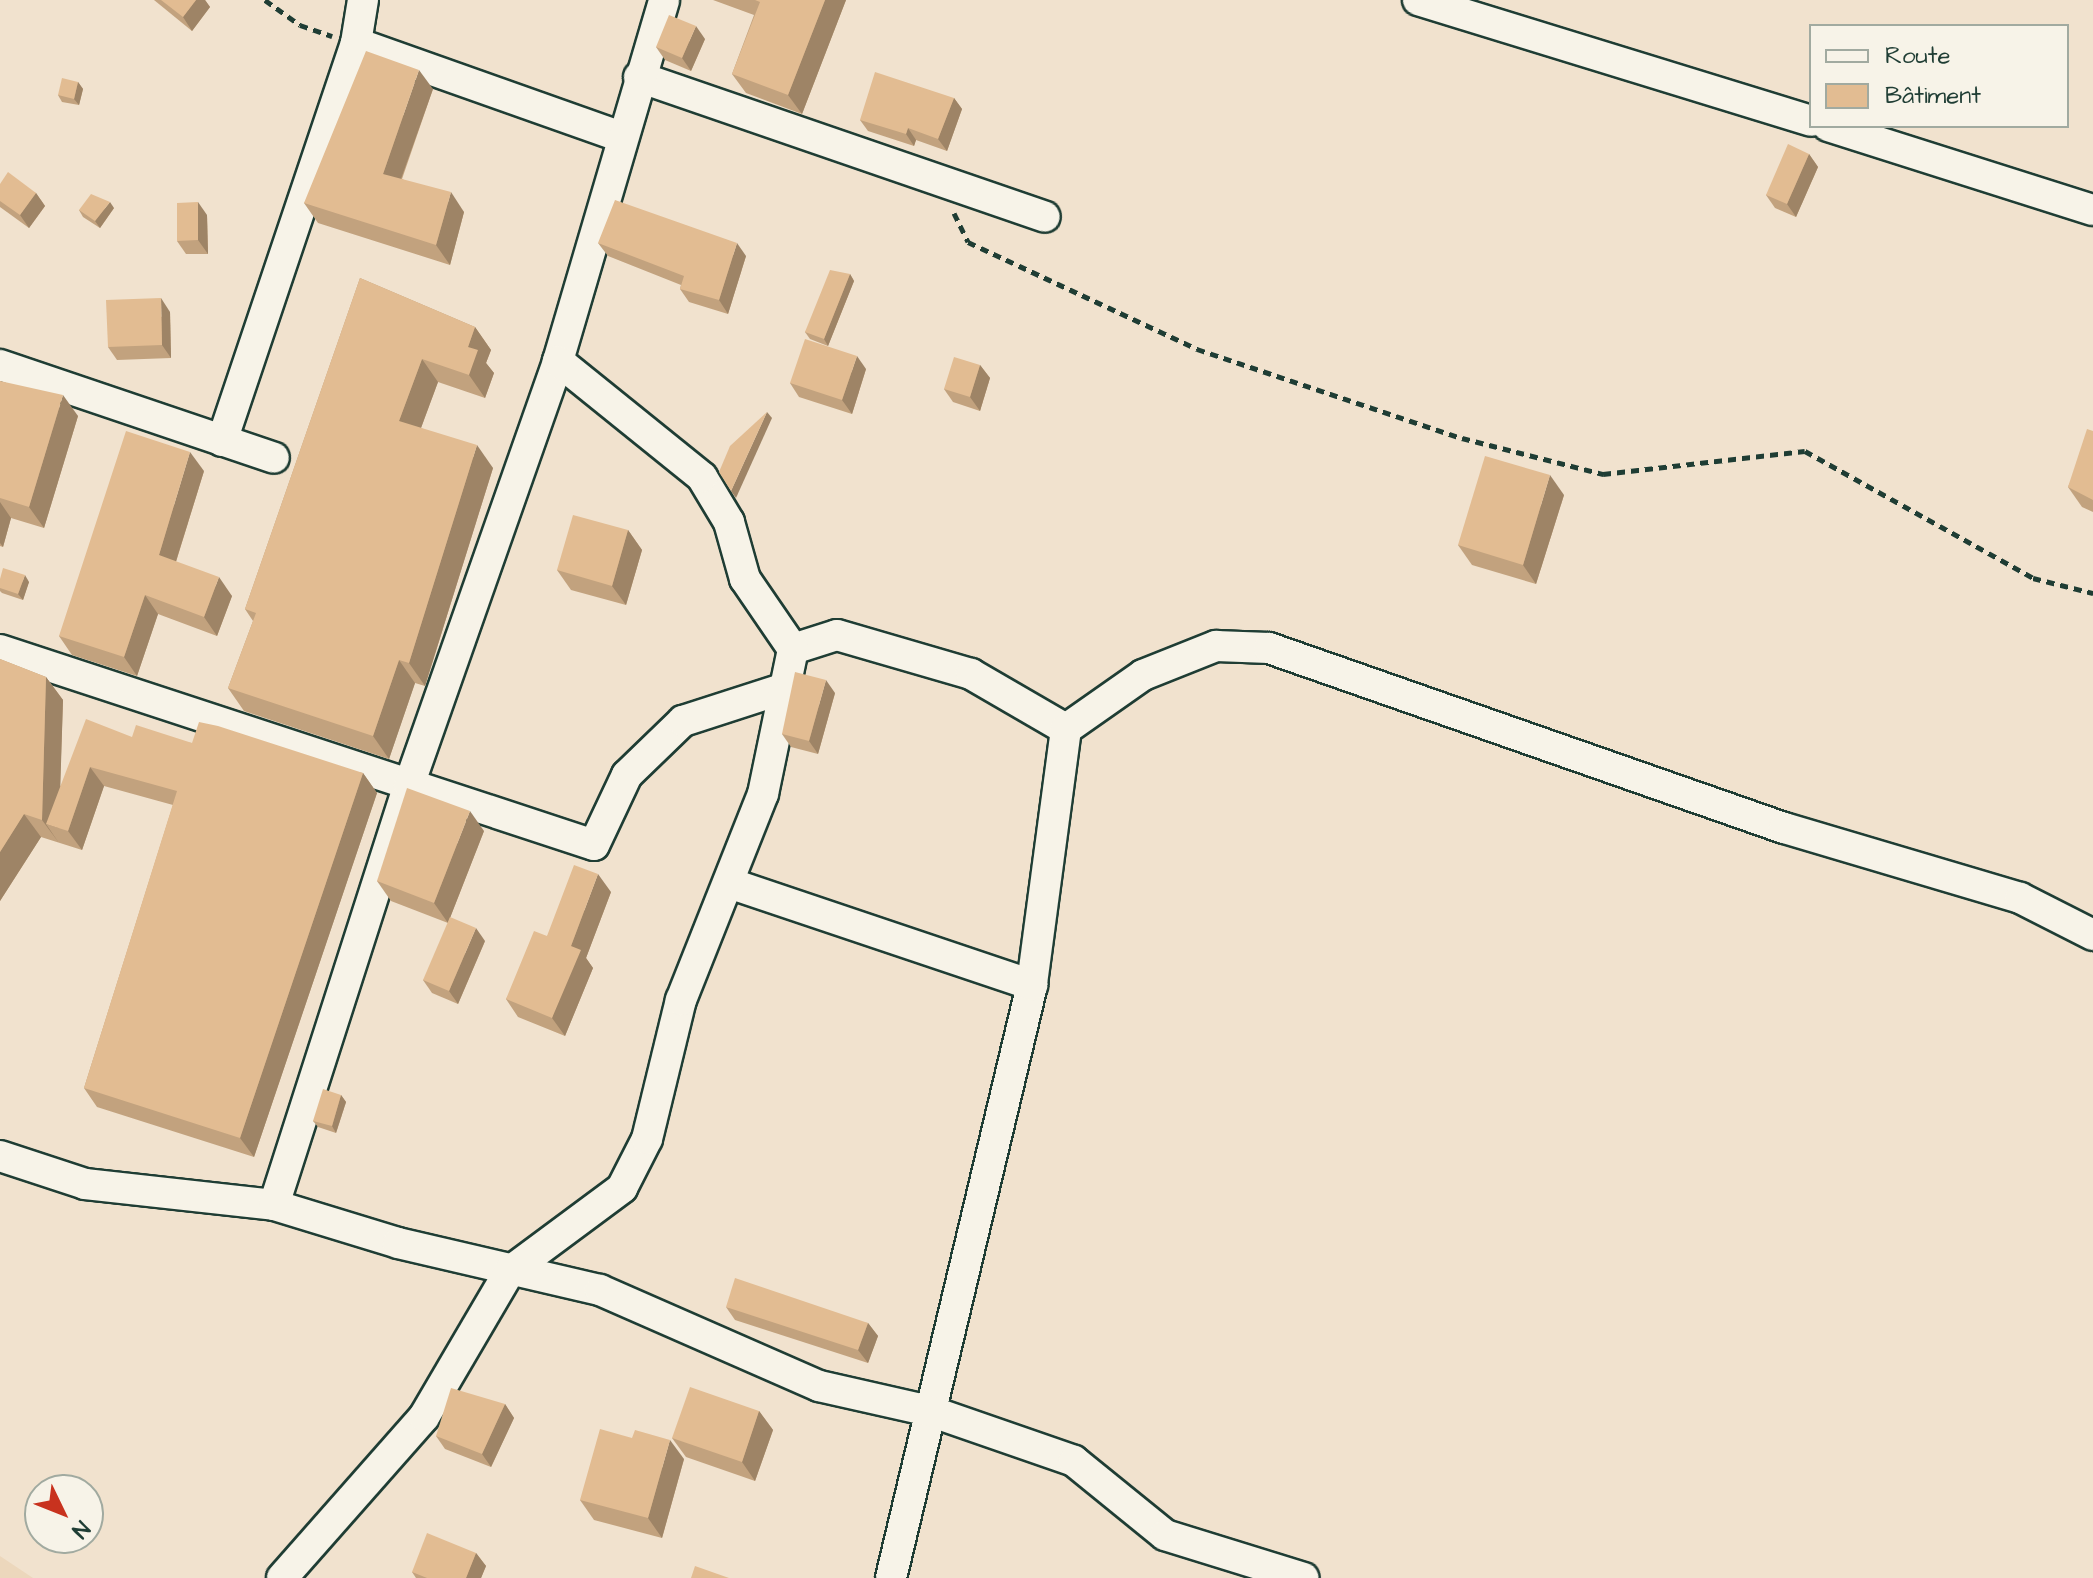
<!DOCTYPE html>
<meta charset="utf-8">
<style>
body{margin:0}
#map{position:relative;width:2093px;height:1578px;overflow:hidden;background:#f1e2ce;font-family:"Architects Daughter",sans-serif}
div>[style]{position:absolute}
.built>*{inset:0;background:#ecd7bc}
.path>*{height:5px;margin-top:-2.5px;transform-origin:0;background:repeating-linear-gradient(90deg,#1f3d34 0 8px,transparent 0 14px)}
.roads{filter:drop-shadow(2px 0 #1f3d34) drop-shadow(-2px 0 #1f3d34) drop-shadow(0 2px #1f3d34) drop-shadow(0 -2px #1f3d34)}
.street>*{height:30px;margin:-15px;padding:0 15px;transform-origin:15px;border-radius:15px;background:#f7f3e8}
.wall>*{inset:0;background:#c2a27e}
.shaded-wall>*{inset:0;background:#9e8466}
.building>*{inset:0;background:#e2bc92}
span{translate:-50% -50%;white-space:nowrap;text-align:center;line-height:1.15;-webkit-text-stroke:8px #f7f3e8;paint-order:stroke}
.legend{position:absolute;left:1809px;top:24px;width:260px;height:104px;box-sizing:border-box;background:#f7f3e8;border:2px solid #a1aaa0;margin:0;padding:10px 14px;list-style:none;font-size:24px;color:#1f3d34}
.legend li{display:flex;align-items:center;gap:16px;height:40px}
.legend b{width:40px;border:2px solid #a1aaa0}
.north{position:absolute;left:24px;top:1474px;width:80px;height:80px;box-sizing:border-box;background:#f7f3e8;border:2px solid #a1aaa0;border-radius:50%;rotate:133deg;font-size:22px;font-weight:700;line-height:32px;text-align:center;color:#1f3d34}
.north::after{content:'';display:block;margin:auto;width:28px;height:36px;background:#c8321e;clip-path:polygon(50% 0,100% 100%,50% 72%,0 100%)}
</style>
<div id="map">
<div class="built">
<i style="clip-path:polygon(0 1556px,33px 1578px,0 1578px)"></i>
</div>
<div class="path">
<i style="left:265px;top:0;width:43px;rotate:35.5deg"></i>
<i style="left:300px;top:25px;width:34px;rotate:19deg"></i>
<i style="left:954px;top:213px;width:32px;rotate:64deg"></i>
<i style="left:968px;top:242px;width:253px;rotate:25deg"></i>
<i style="left:1197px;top:349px;width:280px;rotate:18.6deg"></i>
<i style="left:1462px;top:438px;width:146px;rotate:14.3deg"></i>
<i style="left:1603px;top:474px;width:203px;rotate:-6.5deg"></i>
<i style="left:1805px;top:451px;width:261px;rotate:29.1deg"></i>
<i style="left:2033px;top:578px;width:62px;rotate:14deg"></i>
</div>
<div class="roads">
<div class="street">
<i style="left:1418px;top:0;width:411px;rotate:17.1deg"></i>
<i style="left:356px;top:43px;width:279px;rotate:19.5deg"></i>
<i style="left:639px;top:77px;width:429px;rotate:19deg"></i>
<i style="left:1828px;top:126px;width:278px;rotate:17.6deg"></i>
<i style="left:0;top:365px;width:289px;rotate:18.7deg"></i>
<i style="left:222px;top:441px;width:420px;rotate:-71.4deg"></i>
<i style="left:356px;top:43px;width:44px;rotate:-80.8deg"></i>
<i style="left:793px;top:649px;width:46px;rotate:-17.7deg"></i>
<i style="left:837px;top:635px;width:140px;rotate:16.2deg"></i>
<i style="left:971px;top:674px;width:110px;rotate:30.1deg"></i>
<i style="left:1066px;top:729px;width:258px;rotate:97.6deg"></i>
<i style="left:1032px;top:985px;width:610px;rotate:103.38deg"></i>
<i style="left:0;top:650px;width:625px;rotate:18.17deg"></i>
<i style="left:594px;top:845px;width:77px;rotate:-64.8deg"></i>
<i style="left:627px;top:775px;width:78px;rotate:-44deg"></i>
<i style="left:683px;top:721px;width:107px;rotate:-17.9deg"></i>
<i style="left:1066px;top:729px;width:94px;rotate:-35deg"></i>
<i style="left:1143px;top:675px;width:79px;rotate:-21.7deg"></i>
<i style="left:1216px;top:646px;width:53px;rotate:2.2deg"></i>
<i style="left:1269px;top:648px;width:546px;rotate:19.27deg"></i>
<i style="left:1784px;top:828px;width:246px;rotate:16.5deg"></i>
<i style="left:2020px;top:898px;width:82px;rotate:26.9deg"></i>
<i style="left:729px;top:883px;width:320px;rotate:18.6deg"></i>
<i style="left:0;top:1156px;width:89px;rotate:18.2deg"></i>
<i style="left:85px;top:1184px;width:190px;rotate:6.3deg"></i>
<i style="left:274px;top:1205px;width:130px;rotate:17deg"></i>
<i style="left:398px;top:1243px;width:207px;rotate:13.1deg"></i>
<i style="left:600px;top:1290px;width:239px;rotate:23.7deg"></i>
<i style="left:819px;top:1386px;width:114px;rotate:12.7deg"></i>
<i style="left:930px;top:1411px;width:152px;rotate:19.1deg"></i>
<i style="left:1074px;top:1461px;width:117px;rotate:39.1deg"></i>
<i style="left:1165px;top:1535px;width:145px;rotate:17.2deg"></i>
<i style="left:274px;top:1205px;width:441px;rotate:-72.2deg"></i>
<i style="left:409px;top:785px;width:449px;rotate:-70.6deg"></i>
<i style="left:558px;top:361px;width:376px;rotate:-73.6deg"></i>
<i style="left:282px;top:1578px;width:215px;rotate:-48.6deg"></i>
<i style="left:424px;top:1417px;width:168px;rotate:-59.6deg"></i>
<i style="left:509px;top:1272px;width:141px;rotate:-36.6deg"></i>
<i style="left:622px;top:1188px;width:55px;rotate:-63deg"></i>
<i style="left:647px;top:1139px;width:143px;rotate:-76.3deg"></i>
<i style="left:681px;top:1000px;width:222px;rotate:-68.3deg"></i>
<i style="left:763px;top:794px;width:148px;rotate:-78.3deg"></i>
<i style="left:793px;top:649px;width:85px;rotate:-124.4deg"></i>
<i style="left:745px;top:579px;width:59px;rotate:-105.7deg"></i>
<i style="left:729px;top:522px;width:52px;rotate:-121deg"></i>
<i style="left:702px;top:477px;width:185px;rotate:-141.1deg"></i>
</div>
</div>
<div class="wall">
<i style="clip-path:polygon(154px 0,205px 0,210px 7px,192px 31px)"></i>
<i style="clip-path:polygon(713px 0,846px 0,802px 114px,746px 93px,732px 74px,754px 15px)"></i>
<i style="clip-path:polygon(705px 39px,691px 71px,665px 60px,656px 47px)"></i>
<i style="clip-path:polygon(78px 82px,83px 89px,79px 105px,62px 102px,58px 95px)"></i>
<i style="clip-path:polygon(433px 89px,402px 179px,464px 212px,450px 265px,318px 223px,304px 203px)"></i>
<i style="clip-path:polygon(954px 98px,962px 109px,947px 151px,916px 140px,914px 146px,868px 131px,860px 120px)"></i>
<i style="clip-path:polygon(1809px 154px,1818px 167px,1796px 217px,1775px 208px,1766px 195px)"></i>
<i style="clip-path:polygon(0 184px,36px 193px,45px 206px,29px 228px,0 207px)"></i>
<i style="clip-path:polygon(114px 208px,100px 228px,83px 217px,79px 210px)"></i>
<i style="clip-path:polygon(207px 215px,208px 254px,186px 254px,177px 241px)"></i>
<i style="clip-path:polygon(598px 243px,746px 256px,728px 314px,689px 302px,680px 289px,681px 285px,608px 256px)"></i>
<i style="clip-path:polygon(850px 274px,854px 281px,828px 346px,810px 339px,805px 332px)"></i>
<i style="clip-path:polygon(360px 278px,475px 327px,491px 350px,486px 363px,494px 373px,485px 398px,438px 382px,421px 428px,493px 468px,425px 686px,415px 683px,389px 759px,244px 711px,228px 688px,253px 621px,245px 609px)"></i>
<i style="clip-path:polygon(170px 312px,171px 358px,117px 360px,108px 347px)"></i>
<i style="clip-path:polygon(980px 365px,990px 378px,980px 411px,953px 402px,944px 389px)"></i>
<i style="clip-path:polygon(866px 369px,852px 414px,799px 397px,790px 383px)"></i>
<i style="clip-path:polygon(0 381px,78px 416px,44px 528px,11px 518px,3px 547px,0 546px)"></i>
<i style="clip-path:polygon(2093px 431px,2093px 512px,2082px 507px,2068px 487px)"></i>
<i style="clip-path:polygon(204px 471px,176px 562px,232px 596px,217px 636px,158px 614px,137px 676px,72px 655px,59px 636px)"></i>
<i style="clip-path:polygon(1564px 495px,1536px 584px,1472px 565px,1458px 545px)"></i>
<i style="clip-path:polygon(628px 530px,642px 550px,626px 605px,571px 590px,557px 570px)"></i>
<i style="clip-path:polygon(0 579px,29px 582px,23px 600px,2px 593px,0 591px)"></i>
<i style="clip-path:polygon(0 659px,46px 677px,63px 700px,60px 786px,132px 737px,192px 743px,363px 773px,377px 793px,254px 1157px,97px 1107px,84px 1088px,173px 805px,104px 786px,82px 850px,41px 837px,0 901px)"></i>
<i style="clip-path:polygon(835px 693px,818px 754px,791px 747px,782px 734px)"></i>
<i style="clip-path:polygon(484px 831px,448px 923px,391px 901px,377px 881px)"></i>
<i style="clip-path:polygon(611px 892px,586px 958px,593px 968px,565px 1036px,518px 1017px,506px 999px,547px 936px)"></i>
<i style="clip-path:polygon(485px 941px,458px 1004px,432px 993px,423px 980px)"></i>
<i style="clip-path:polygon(341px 1095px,346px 1102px,336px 1133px,318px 1127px,313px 1121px)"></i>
<i style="clip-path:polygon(726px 1307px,868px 1323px,878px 1336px,868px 1363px,735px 1320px)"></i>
<i style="clip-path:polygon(505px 1404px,514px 1418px,491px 1467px,445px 1449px,436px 1436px)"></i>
<i style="clip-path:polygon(759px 1411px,773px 1430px,755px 1481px,686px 1457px,672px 1438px)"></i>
<i style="clip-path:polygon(684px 1459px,662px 1538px,594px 1520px,580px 1500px)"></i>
<i style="clip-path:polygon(476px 1553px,486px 1566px,481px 1578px,416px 1578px,412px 1572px)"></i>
</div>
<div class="shaded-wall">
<i style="clip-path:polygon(196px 0,205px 0,210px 7px,192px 31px,183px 17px)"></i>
<i style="clip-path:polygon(825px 0,846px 0,802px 114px,788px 95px)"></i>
<i style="clip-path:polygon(696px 26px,705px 39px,691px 71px,682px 58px)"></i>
<i style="clip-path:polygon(419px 70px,433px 89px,396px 193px,383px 174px)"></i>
<i style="clip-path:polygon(78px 82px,83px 89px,79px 105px,74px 99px)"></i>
<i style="clip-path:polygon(954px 98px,962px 109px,947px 151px,938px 139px)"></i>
<i style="clip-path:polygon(908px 128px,916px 140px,914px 146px,906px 134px)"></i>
<i style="clip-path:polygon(1809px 154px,1818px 167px,1796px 217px,1787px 204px)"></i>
<i style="clip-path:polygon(451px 192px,464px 212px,450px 265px,436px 245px)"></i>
<i style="clip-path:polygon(36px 193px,45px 206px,29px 228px,20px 215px)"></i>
<i style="clip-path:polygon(110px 202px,114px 208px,100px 228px,95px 221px)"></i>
<i style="clip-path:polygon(198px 202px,207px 215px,208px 254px,198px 240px)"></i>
<i style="clip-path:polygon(737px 243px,746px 256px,728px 314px,719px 300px)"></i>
<i style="clip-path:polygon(850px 274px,854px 281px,828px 346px,824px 339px)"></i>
<i style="clip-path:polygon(161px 298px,170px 312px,171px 358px,162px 345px)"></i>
<i style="clip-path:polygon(475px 327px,491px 350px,486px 363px,494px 373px,485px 398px,469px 375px,468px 347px)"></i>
<i style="clip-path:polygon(857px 356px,866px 369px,852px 414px,842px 400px)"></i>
<i style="clip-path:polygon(422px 359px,438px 382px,415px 444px,399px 421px)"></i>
<i style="clip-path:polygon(980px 365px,990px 378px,980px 411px,970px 397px)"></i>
<i style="clip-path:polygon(63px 395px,78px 416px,44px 528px,29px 507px)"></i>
<i style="clip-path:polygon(767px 412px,772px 418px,736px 498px,731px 491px)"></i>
<i style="clip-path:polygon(477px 445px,493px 468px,425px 686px,409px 663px)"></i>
<i style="clip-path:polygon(190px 452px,204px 471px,172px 574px,159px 555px)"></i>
<i style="clip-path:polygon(1550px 475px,1564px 495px,1536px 584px,1523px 565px)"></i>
<i style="clip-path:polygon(0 502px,11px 518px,3px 547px,0 543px)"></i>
<i style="clip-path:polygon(628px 530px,642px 550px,626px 605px,612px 586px)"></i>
<i style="clip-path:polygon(25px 575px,29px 582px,23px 600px,18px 594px)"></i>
<i style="clip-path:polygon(219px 577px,232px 596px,217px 636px,204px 617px)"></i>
<i style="clip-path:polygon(145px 595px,158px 614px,137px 676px,124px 657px)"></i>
<i style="clip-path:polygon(399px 660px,415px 683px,389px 759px,373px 736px)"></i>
<i style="clip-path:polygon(46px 677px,63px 700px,59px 828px,46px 824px,59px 843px,42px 820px)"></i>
<i style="clip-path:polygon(826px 680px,835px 693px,818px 754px,809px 741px)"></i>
<i style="clip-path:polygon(90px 767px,104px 786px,82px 850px,68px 831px)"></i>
<i style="clip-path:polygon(363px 773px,377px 793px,254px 1157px,240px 1138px)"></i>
<i style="clip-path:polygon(470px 811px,484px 831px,448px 923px,434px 903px)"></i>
<i style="clip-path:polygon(24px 814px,41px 837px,0 901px,0 852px)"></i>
<i style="clip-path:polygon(598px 874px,611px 892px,586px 958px,593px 968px,565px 1036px,552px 1018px,571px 946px)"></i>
<i style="clip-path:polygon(476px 928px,485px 941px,458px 1004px,449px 991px)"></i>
<i style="clip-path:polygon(341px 1095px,346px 1102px,336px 1133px,332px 1126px)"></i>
<i style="clip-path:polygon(868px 1323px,878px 1336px,868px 1363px,858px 1350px)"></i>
<i style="clip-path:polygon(505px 1404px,514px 1418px,491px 1467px,482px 1454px)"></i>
<i style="clip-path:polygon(759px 1411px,773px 1430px,755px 1481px,742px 1462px)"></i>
<i style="clip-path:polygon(670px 1440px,684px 1459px,662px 1538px,648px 1518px)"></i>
<i style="clip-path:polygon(476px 1553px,486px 1566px,481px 1578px,466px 1578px)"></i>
</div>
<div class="building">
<i style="clip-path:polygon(161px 0,196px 0,183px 17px)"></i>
<i style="clip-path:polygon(755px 0,825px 0,788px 95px,732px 74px,760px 2px)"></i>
<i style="clip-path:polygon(669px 15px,696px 26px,682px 58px,656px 47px)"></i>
<i style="clip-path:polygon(366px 51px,419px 70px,383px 174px,451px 192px,436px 245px,304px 203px)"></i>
<i style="clip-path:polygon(875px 72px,954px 98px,938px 139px,908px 128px,906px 134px,860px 120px)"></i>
<i style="clip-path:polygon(62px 78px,78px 82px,74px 99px,58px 95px)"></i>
<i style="clip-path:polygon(1788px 144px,1809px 154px,1787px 204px,1766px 195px)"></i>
<i style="clip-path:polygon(8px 172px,36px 193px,20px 215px,0 201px,0 184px)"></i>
<i style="clip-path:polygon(91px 194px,110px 202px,95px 221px,79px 210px)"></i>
<i style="clip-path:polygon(615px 200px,737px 243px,719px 300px,680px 289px,684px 276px,598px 243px)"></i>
<i style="clip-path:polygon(198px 202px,198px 240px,177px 241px,177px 203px)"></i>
<i style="clip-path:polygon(830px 270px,850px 274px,824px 339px,805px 332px)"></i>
<i style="clip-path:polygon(360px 278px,475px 327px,468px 347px,478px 350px,469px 375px,422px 359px,399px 421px,477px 445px,409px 663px,399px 660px,373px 736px,228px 688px,256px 613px,245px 609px)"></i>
<i style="clip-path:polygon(161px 298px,162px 345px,108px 347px,106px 300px)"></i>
<i style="clip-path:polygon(805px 339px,857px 356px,842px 400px,790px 383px)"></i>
<i style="clip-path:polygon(954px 357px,980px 365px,970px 397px,944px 389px)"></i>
<i style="clip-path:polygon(0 381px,63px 395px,29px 507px,0 498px)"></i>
<i style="clip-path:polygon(767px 412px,731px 491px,719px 472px,730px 446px)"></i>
<i style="clip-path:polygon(2087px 429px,2093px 431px,2093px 500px,2068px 487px)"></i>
<i style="clip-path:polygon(126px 431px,190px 452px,159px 555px,219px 577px,204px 617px,145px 595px,124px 657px,59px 636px)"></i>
<i style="clip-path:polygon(1485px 456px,1550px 475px,1523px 565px,1458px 545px)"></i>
<i style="clip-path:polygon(573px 515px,628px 530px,612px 586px,557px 570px)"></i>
<i style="clip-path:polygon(3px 568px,25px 575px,18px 594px,0 588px,0 579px)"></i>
<i style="clip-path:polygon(0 659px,46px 677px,42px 820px,24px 814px,0 852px)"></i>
<i style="clip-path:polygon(795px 672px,826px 680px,809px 741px,782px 734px)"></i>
<i style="clip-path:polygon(86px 719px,132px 737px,136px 725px,192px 743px,199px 722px,218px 726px,363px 773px,240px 1138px,84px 1088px,177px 791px,90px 767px,68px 831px,46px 824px)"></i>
<i style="clip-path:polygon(407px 788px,470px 811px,434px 903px,377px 881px)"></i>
<i style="clip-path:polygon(574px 865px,598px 874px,571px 946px,581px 950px,552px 1018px,506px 999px,534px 931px,547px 936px)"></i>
<i style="clip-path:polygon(450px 917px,476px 928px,449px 991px,423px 980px)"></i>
<i style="clip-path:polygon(323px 1089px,341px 1095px,332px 1126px,313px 1121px)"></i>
<i style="clip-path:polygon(735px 1278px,868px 1323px,858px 1350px,726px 1307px)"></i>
<i style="clip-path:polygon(690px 1387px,759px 1411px,742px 1462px,672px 1438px)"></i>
<i style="clip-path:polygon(451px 1388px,505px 1404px,482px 1454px,436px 1436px)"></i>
<i style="clip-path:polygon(600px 1429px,632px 1438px,635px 1430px,670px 1440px,648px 1518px,580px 1500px)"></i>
<i style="clip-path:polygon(427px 1533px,476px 1553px,466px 1578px,427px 1578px,412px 1572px)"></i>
<i style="clip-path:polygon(695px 1566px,729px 1578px,691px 1578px)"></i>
</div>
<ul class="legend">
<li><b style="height:10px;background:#f7f3e8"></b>Route</li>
<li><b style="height:22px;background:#e2bc92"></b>Bâtiment</li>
</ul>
<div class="north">N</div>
</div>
